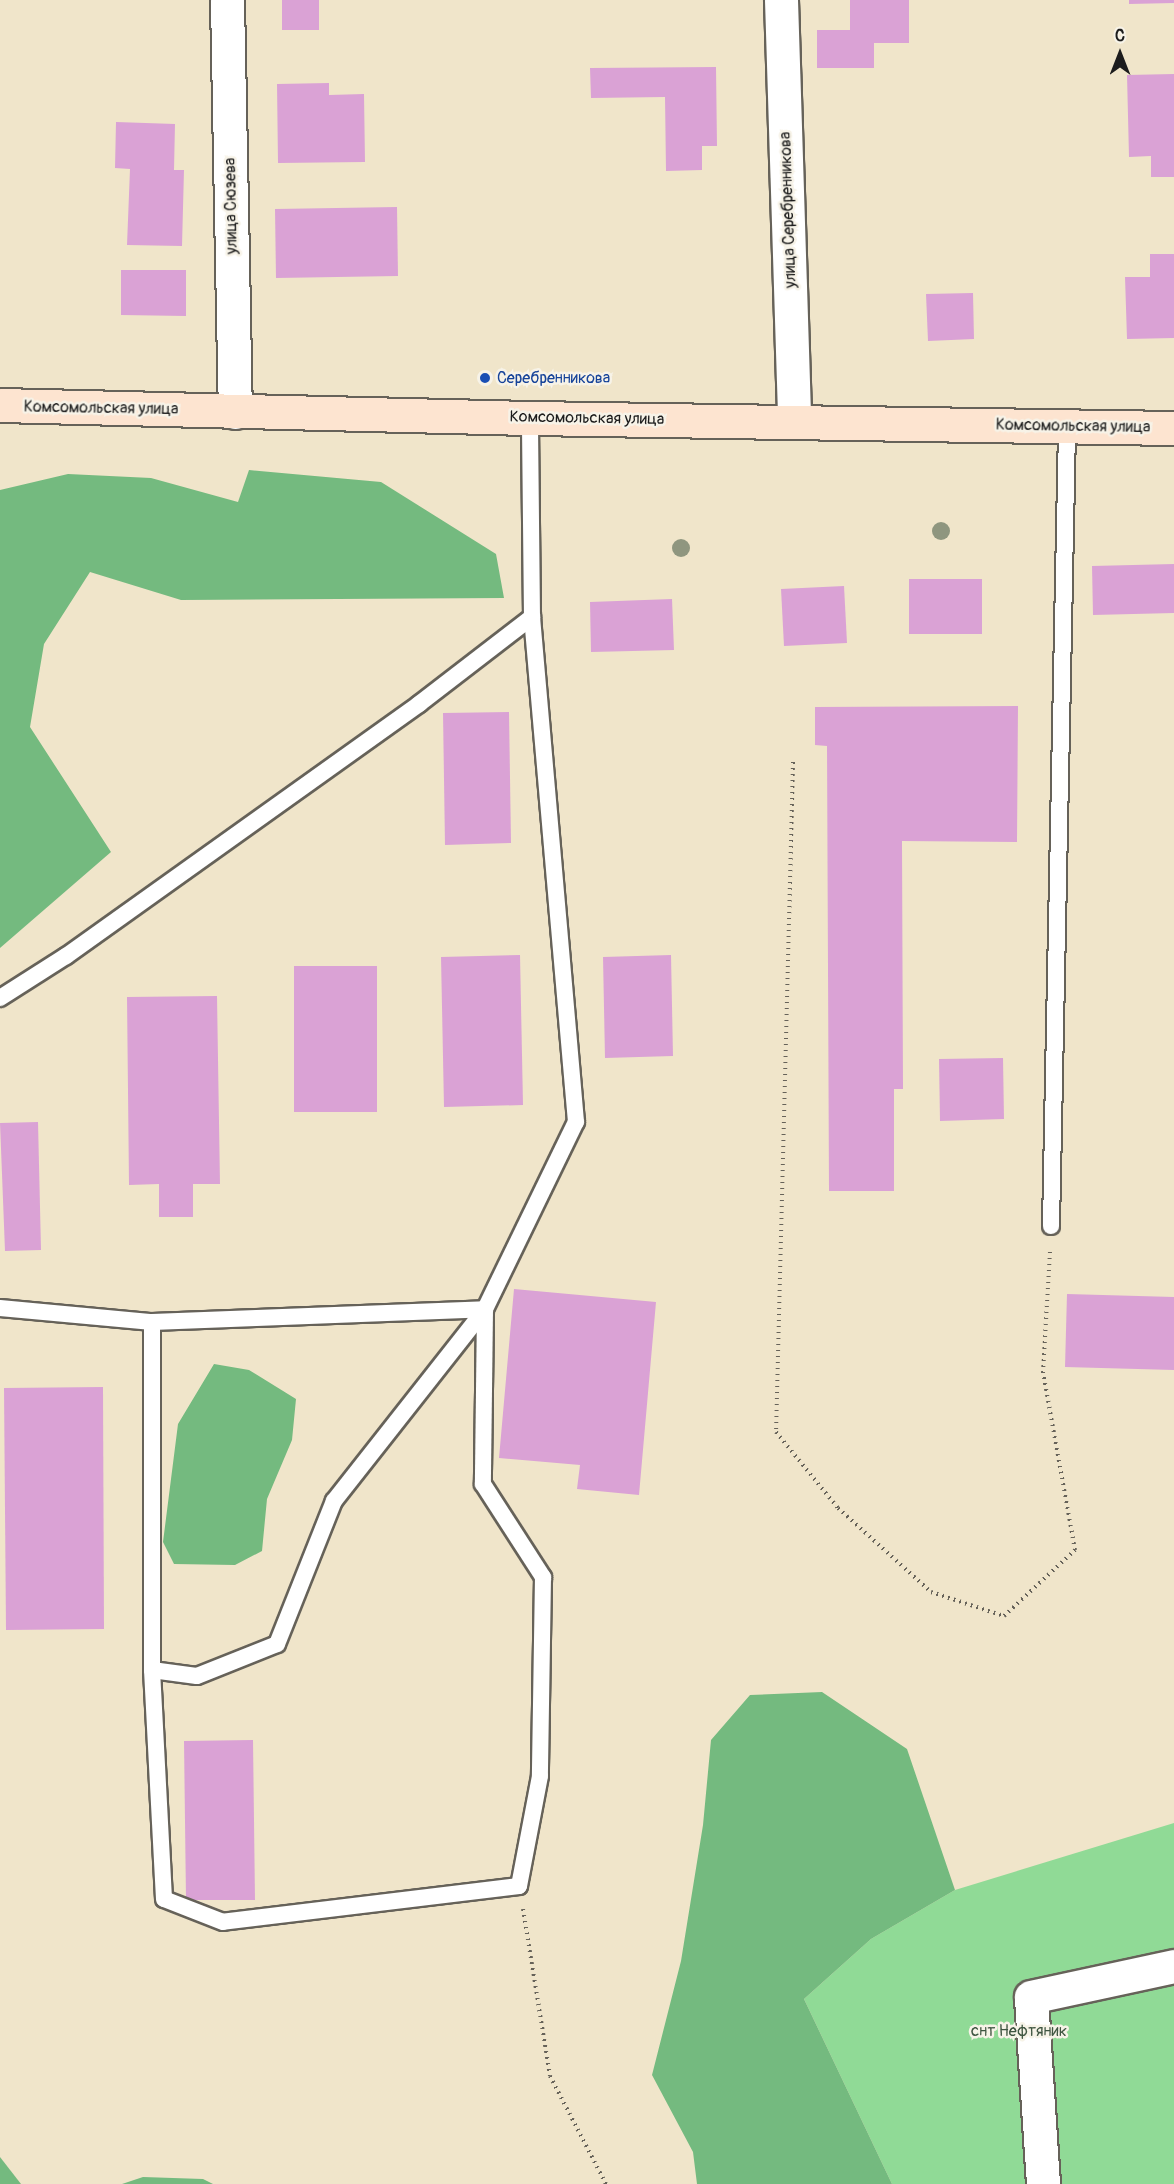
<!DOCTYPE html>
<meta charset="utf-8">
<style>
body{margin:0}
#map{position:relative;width:1174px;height:2184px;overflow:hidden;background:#f0e5ca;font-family:Pangolin,sans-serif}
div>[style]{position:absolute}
.green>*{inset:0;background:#90da96}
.forest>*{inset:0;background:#74ba7f}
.building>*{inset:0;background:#daa2d5}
.path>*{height:4px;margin-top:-2px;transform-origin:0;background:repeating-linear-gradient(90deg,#666259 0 1.5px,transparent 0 6px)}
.roads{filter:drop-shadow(2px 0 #666259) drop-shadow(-2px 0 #666259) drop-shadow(0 2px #666259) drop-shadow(0 -2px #666259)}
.service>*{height:16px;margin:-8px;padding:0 8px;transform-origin:8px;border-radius:8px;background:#fff}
.minor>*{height:33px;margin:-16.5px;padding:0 16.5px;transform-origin:16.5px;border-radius:16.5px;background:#fff}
.secondary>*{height:33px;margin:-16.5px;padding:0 16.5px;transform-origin:16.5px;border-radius:16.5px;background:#fde4d0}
.trees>*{width:18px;height:18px;margin:-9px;border-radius:50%;background:#8f967f}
.dots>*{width:16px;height:16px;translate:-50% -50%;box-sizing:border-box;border:3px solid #f7f3e8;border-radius:50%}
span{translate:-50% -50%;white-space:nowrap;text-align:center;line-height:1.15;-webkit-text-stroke:5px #f7f3e8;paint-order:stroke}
.street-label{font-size:16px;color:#1c1c1c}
.transit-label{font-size:16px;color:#164399}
.left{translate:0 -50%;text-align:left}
.park-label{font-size:16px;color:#3f5541}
.north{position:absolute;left:1090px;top:24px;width:60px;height:60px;-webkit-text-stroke:4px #f7f3e8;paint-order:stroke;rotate:0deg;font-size:16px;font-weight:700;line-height:24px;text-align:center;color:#1c1c1c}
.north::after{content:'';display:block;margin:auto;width:21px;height:27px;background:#1c1c1c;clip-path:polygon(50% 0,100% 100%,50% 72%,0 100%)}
</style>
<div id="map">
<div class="green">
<i style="clip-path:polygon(1174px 1823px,1174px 2184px,892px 2184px,804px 1999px,871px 1939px,955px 1890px)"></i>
</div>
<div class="forest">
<i style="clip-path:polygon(249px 470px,381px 482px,496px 554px,504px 598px,181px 600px,90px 572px,44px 644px,30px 727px,111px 852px,0 948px,0 490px,68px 474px,151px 478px,238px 502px)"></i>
<i style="clip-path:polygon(214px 1364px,249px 1370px,296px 1399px,292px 1440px,267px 1499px,262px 1551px,235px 1565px,174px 1564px,163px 1542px,178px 1424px)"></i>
<i style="clip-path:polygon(822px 1692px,907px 1749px,955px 1890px,871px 1939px,804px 1999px,892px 2184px,697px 2184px,693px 2152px,652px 2075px,681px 1961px,703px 1825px,711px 1740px,750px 1695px)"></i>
<i style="clip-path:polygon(0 2157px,21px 2184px,0 2184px)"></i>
<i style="clip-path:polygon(143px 2177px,203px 2179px,213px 2184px,122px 2184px)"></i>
</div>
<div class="building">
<i style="clip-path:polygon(282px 0,319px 0,319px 30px,282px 30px)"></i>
<i style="clip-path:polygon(850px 0,909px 0,909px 43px,874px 43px,874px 68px,817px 68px,817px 30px,850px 30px)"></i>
<i style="clip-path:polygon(1129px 0,1174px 0,1174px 3px,1129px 4px)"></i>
<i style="clip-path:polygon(716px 67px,717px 146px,702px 146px,702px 170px,666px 171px,665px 97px,591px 98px,590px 68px)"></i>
<i style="clip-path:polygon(1174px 74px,1174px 177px,1151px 177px,1151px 156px,1129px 157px,1127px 75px)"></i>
<i style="clip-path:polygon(329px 83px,329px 95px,364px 94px,365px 162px,278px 163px,277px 84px)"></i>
<i style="clip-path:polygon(116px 122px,175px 124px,174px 170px,184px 170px,182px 246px,127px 245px,130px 169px,115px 168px)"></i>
<i style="clip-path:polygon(397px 207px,398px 276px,276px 278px,275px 209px)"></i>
<i style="clip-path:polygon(1150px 254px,1174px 254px,1174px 338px,1127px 339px,1125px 277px,1150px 277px)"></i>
<i style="clip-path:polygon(121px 270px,186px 270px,186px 316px,121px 315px)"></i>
<i style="clip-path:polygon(973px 293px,974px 339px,928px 341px,926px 294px)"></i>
<i style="clip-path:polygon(1174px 564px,1174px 613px,1093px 615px,1092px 566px)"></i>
<i style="clip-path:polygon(909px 579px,982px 579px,982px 634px,909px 634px)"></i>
<i style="clip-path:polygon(844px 586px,847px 643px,784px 646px,781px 589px)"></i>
<i style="clip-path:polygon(672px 599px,674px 650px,591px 652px,590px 602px)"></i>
<i style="clip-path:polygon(1018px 706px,1017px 842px,902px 841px,903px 1089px,894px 1089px,894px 1191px,829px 1191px,827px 746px,815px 745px,815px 707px)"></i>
<i style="clip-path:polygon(509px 712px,511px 843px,445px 845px,443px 713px)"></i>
<i style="clip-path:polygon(520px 955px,523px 1105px,444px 1107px,441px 957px)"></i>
<i style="clip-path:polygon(671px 955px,673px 1056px,605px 1058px,603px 957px)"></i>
<i style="clip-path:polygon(294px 966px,377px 966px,377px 1112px,294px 1112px)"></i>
<i style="clip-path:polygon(217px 996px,220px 1184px,193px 1184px,193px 1217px,159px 1217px,159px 1184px,129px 1185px,127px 997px)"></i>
<i style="clip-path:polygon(1003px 1058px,1004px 1119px,940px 1121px,939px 1059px)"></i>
<i style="clip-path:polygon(38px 1122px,41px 1250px,5px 1251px,0 1123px)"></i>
<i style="clip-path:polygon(514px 1289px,656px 1302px,639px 1495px,577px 1489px,580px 1465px,499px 1458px)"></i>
<i style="clip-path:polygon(1067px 1294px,1174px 1297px,1174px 1370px,1065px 1367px)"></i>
<i style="clip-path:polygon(103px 1387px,104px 1629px,6px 1630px,4px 1388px)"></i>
<i style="clip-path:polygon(253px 1740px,255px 1900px,186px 1900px,184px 1741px)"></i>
</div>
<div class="path">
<i style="left:793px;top:762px;width:670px;rotate:91.45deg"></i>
<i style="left:776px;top:1432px;width:98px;rotate:50.8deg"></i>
<i style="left:838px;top:1508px;width:125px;rotate:42.1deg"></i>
<i style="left:931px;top:1592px;width:77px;rotate:18.2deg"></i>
<i style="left:1004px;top:1616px;width:97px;rotate:-42.9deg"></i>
<i style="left:1075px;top:1550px;width:180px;rotate:-100.2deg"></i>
<i style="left:1043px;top:1373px;width:123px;rotate:-86.7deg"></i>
<i style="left:523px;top:1909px;width:169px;rotate:80.8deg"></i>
<i style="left:550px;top:2076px;width:122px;rotate:62.6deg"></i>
</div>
<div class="roads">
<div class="service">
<i style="left:0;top:998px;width:78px;rotate:-32.5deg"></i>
<i style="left:66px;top:956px;width:434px;rotate:-35.5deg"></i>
<i style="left:419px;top:704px;width:143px;rotate:-37.6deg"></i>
<i style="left:1051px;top:1226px;width:799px;rotate:-88.85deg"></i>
<i style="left:0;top:1308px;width:153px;rotate:5.3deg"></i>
<i style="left:152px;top:1322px;width:333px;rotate:-2.2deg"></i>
<i style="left:485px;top:1309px;width:175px;rotate:90.7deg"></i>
<i style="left:483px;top:1484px;width:111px;rotate:57.2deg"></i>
<i style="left:543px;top:1577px;width:199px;rotate:90.9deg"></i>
<i style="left:540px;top:1776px;width:112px;rotate:100.8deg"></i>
<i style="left:519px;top:1886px;width:298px;rotate:173.1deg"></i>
<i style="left:223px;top:1922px;width:63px;rotate:-158.7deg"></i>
<i style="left:164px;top:1899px;width:229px;rotate:-93deg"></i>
<i style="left:152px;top:1670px;width:348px;rotate:-90deg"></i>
<i style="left:152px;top:1670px;width:45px;rotate:7.6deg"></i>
<i style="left:197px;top:1676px;width:86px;rotate:-21.8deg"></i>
<i style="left:277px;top:1644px;width:154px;rotate:-68.3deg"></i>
<i style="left:334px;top:1501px;width:244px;rotate:-51.8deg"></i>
<i style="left:485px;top:1309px;width:208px;rotate:-64.1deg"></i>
<i style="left:576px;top:1122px;width:507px;rotate:-94.98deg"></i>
<i style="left:532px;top:617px;width:199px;rotate:-90.6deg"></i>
</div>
<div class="minor">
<i style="left:227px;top:0;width:412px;rotate:88.9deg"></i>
<i style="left:781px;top:0;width:420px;rotate:88.2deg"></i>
<i style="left:1043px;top:2184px;width:187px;rotate:-93.7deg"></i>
<i style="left:1031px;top:1997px;width:146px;rotate:-12.2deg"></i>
</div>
<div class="secondary">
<i style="left:0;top:405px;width:530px;rotate:1.41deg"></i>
<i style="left:530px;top:418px;width:644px;rotate:0.89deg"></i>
</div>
</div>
<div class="trees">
<i style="left:941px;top:531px"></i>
<i style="left:681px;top:548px"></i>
</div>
<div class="dots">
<i style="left:485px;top:378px;background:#1a4fb4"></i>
</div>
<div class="street-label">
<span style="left:231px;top:206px;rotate:-91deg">улица Сюзева</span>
<span style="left:788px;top:210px;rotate:-92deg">улица Серебренникова</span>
<span style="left:101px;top:408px;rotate:1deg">Комсомольская улица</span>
<span style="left:587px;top:418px;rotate:1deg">Комсомольская улица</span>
<span style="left:1073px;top:426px;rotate:1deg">Комсомольская улица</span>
</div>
<div class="transit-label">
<span class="left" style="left:497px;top:378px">Серебренникова</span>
</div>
<div class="park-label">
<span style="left:1019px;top:2031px">снт Нефтяник</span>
</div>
<div class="north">С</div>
</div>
